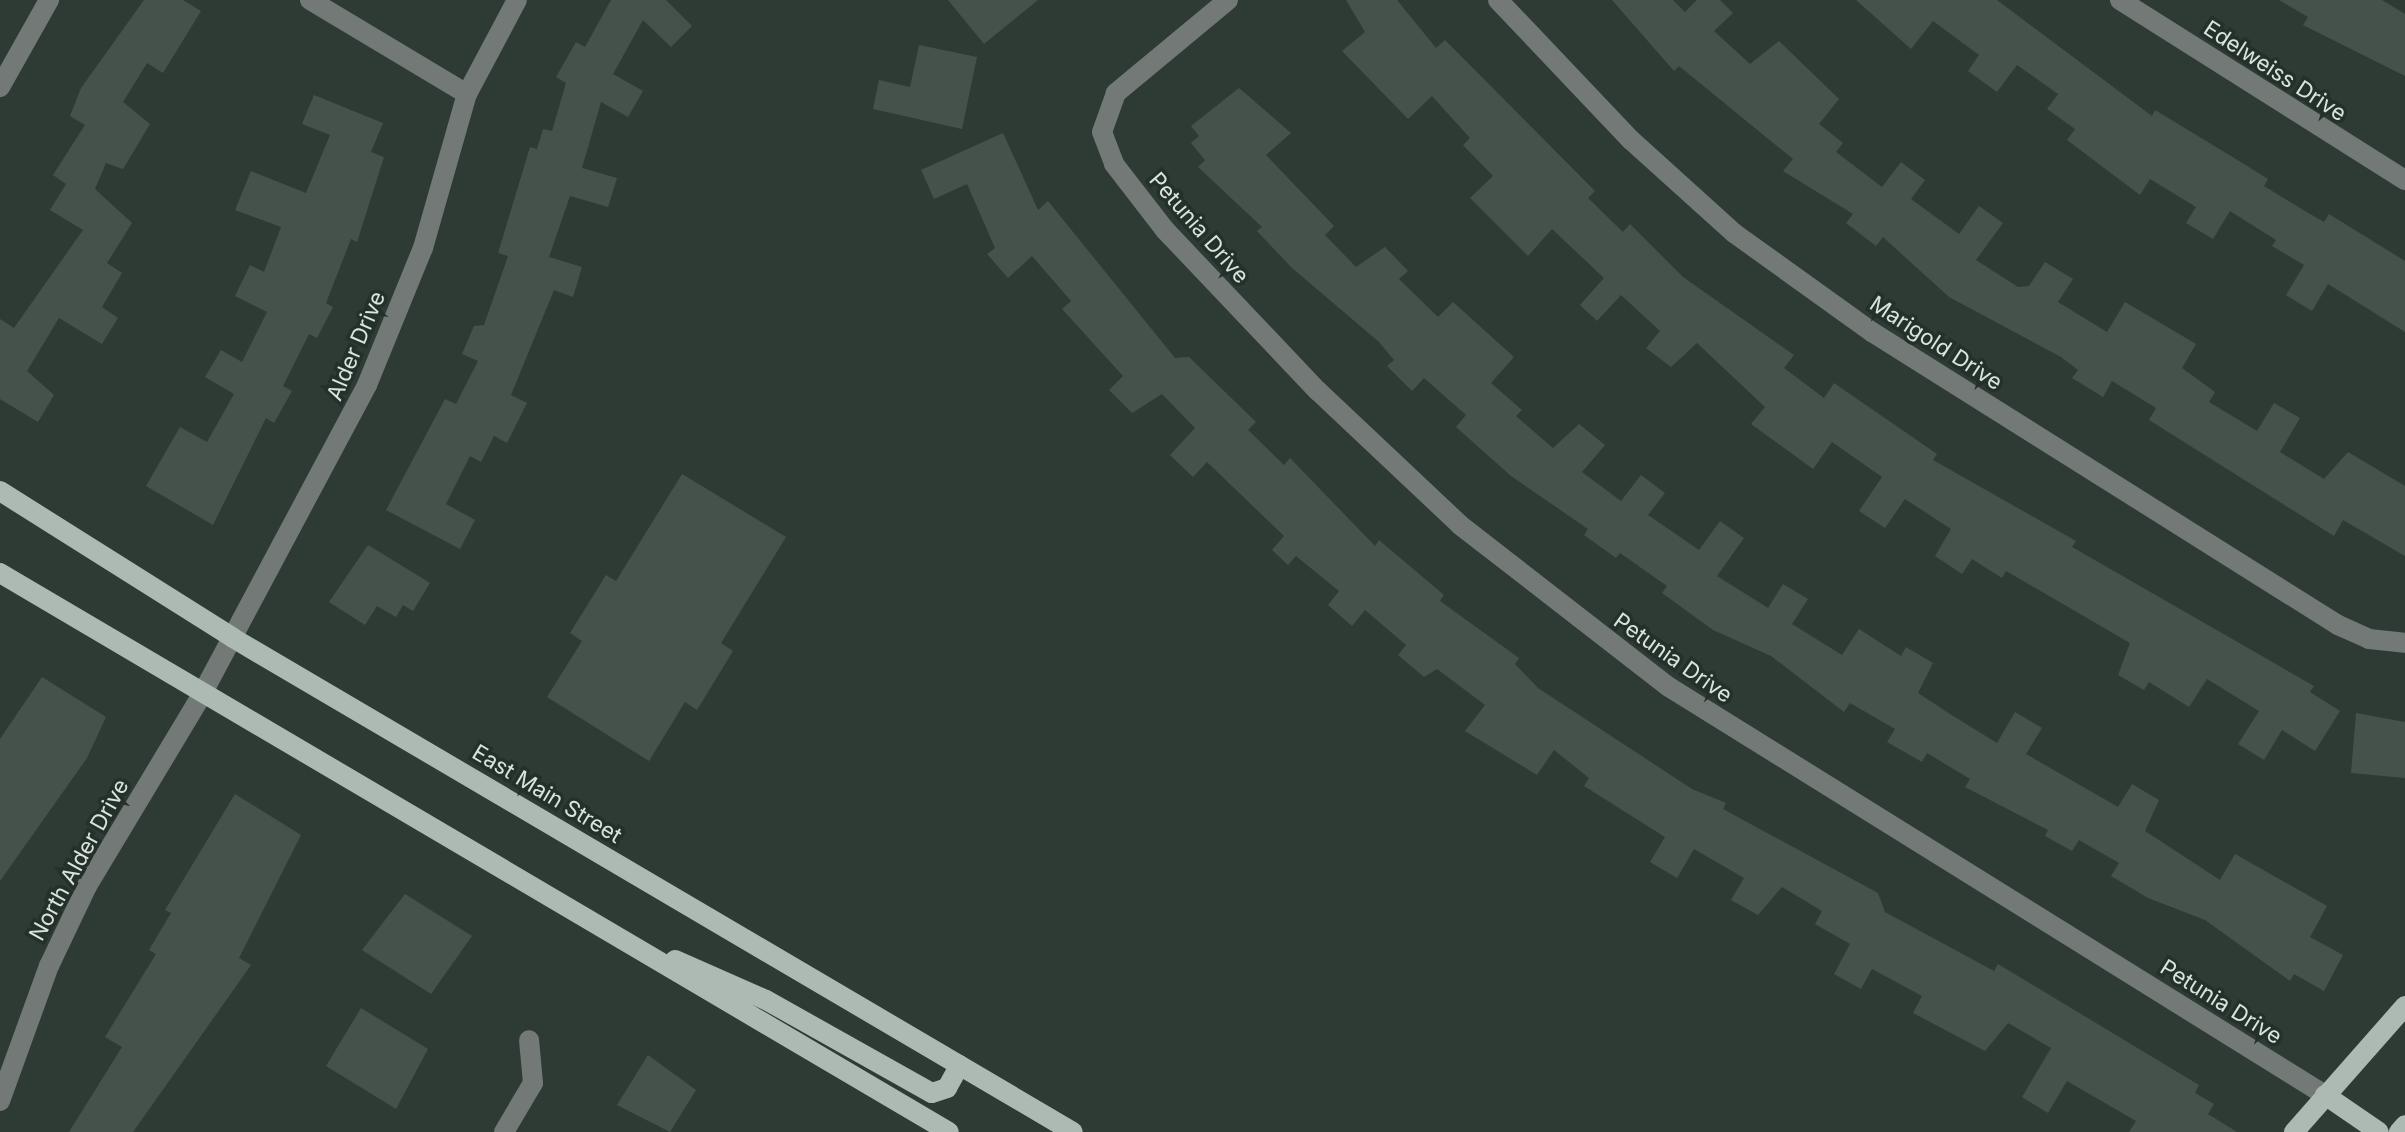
<!DOCTYPE html>
<style>
body{margin:0}
#map{position:relative;width:2405px;height:1132px;overflow:hidden;background:#2e3b34;font-family:Inter,sans-serif}
div>[style]{position:absolute}
.building>*{inset:0;background:#45524c}
.minor>*{height:20px;margin:-10px;padding:0 10px;transform-origin:10px;border-radius:10px;background:#737976}
.major>*{height:20px;margin:-10px;padding:0 10px;transform-origin:10px;border-radius:10px;background:#adbab3}
span{translate:-50% -50%;white-space:nowrap;text-align:center;line-height:1.15;-webkit-text-stroke:7px #24302a;paint-order:stroke}
.street-label{font-size:22px;color:#dbe3de}
</style>
<div id="map">
<div class="building">
<i style="clip-path:polygon(144px 0,183px 0,201px 11px,163px 73px,147px 63px,123px 102px,150px 124px,123px 169px,106px 163px,95px 189px,132px 223px,107px 263px,122px 273px,102px 307px,118px 318px,102px 344px,59px 318px,27px 371px,54px 395px,38px 422px,0 399px,0 319px,14px 328px,83px 230px,50px 210px,66px 184px,53px 175px,85px 125px,70px 116px,81px 88px)"></i>
<i style="clip-path:polygon(611px 0,666px 0,692px 26px,671px 47px,643px 20px,613px 74px,643px 91px,628px 117px,601px 102px,582px 168px,617px 178px,608px 207px,570px 196px,549px 257px,582px 267px,573px 297px,554px 290px,511px 395px,527px 403px,507px 443px,494px 436px,481px 462px,470px 456px,446px 504px,475px 520px,460px 549px,386px 510px,445px 399px,456px 404px,478px 361px,462px 354px,474px 326px,484px 325px,508px 256px,498px 253px,530px 147px,537px 149px,543px 129px,552px 131px,566px 83px,556px 77px,576px 42px,585px 47px)"></i>
<i style="clip-path:polygon(948px 0,1038px 0,984px 44px)"></i>
<i style="clip-path:polygon(1346px 0,1397px 0,1436px 48px,1445px 40px,1595px 191px,1588px 198px,1623px 232px,1630px 224px,1683px 277px,1794px 355px,1784px 368px,1824px 398px,1834px 383px,1937px 454px,1933px 460px,2076px 541px,2072px 547px,2314px 686px,2310px 692px,2340px 711px,2315px 751px,2282px 730px,2264px 760px,2238px 744px,2259px 711px,2207px 679px,2189px 707px,2149px 682px,2144px 690px,2118px 675px,2130px 643px,2006px 571px,2002px 578px,1972px 559px,1962px 574px,1935px 556px,1951px 529px,1905px 499px,1885px 528px,1859px 511px,1882px 477px,1832px 442px,1813px 469px,1751px 424px,1765px 407px,1697px 343px,1671px 367px,1646px 348px,1660px 331px,1621px 295px,1597px 321px,1580px 305px,1604px 278px,1552px 229px,1528px 256px,1470px 198px,1493px 176px,1463px 145px,1470px 138px,1432px 96px,1408px 119px,1342px 51px,1365px 32px)"></i>
<i style="clip-path:polygon(1612px 0,1673px 0,1685px 12px,1697px 0,1720px 0,1733px 13px,1714px 31px,1750px 64px,1779px 41px,1839px 99px,1819px 124px,1843px 143px,1836px 152px,1882px 187px,1901px 162px,1925px 180px,1911px 199px,1959px 234px,1979px 206px,2003px 223px,1976px 260px,2018px 287px,2029px 286px,2045px 262px,2073px 279px,2058px 302px,2107px 332px,2125px 302px,2196px 344px,2182px 368px,2215px 392px,2209px 402px,2257px 431px,2274px 403px,2300px 418px,2280px 452px,2324px 479px,2348px 452px,2405px 486px,2405px 556px,2343px 520px,2334px 536px,2149px 420px,2156px 408px,2112px 381px,2103px 397px,2072px 378px,2078px 370px,2061px 357px,1949px 297px,1883px 237px,1876px 246px,1846px 223px,1853px 214px,1783px 171px,1793px 159px,1679px 66px,1674px 71px)"></i>
<i style="clip-path:polygon(1856px 0,1997px 0,2152px 116px,2155px 110px,2244px 164px,2268px 179px,2264px 186px,2305px 211px,2324px 222px,2329px 214px,2405px 261px,2405px 332px,2328px 284px,2312px 311px,2286px 295px,2304px 265px,2272px 246px,2276px 240px,2230px 211px,2213px 239px,2186px 223px,2196px 207px,2150px 179px,2140px 195px,2067px 140px,2075px 129px,2047px 109px,2058px 94px,2017px 65px,1997px 92px,1968px 71px,1979px 55px,1933px 21px,1911px 49px)"></i>
<i style="clip-path:polygon(2279px 0,2382px 0,2405px 14px,2405px 76px,2303px 25px,2308px 17px)"></i>
<i style="clip-path:polygon(919px 45px,977px 57px,962px 129px,873px 109px,879px 80px,910px 87px)"></i>
<i style="clip-path:polygon(1239px 88px,1291px 133px,1266px 155px,1334px 226px,1325px 235px,1356px 267px,1385px 247px,1408px 271px,1399px 279px,1438px 317px,1453px 302px,1514px 357px,1491px 383px,1522px 410px,1516px 416px,1553px 448px,1579px 424px,1605px 445px,1582px 472px,1621px 501px,1641px 475px,1665px 493px,1648px 515px,1699px 550px,1720px 521px,1744px 538px,1717px 576px,1768px 608px,1783px 584px,1808px 599px,1792px 624px,1842px 655px,1859px 629px,1901px 656px,1906px 647px,1933px 663px,1918px 693px,1950px 714px,1997px 743px,2015px 712px,2042px 728px,2026px 754px,2118px 807px,2132px 784px,2159px 800px,2145px 831px,2220px 880px,2235px 854px,2327px 906px,2310px 937px,2343px 955px,2324px 991px,2294px 974px,2290px 981px,2205px 920px,2148px 898px,2111px 876px,2119px 863px,2079px 840px,2072px 851px,2045px 836px,2048px 830px,1965px 787px,1970px 779px,1927px 753px,1922px 762px,1887px 742px,1895px 729px,1850px 703px,1844px 712px,1771px 656px,1713px 630px,1662px 593px,1667px 586px,1620px 553px,1616px 558px,1584px 535px,1588px 529px,1511px 476px,1456px 427px,1466px 415px,1424px 378px,1412px 391px,1387px 366px,1394px 360px,1379px 342px,1291px 267px,1257px 231px,1262px 227px,1198px 167px,1205px 160px,1191px 143px,1199px 136px,1191px 126px)"></i>
<i style="clip-path:polygon(314px 95px,383px 123px,371px 152px,384px 157px,357px 242px,351px 239px,326px 303px,333px 307px,317px 338px,309px 334px,283px 386px,292px 391px,274px 423px,266px 418px,213px 525px,146px 486px,180px 427px,207px 442px,234px 394px,205px 377px,221px 350px,242px 362px,267px 312px,235px 296px,250px 265px,264px 272px,281px 227px,235px 210px,251px 171px,306px 193px,330px 135px,302px 124px)"></i>
<i style="clip-path:polygon(1003px 133px,1038px 210px,1048px 201px,1175px 358px,1189px 357px,1256px 422px,1248px 430px,1284px 465px,1290px 458px,1375px 546px,1379px 540px,1444px 595px,1440px 601px,1519px 658px,1515px 664px,1538px 688px,1692px 789px,1726px 803px,1723px 809px,1878px 893px,1885px 912px,1994px 971px,1998px 964px,2199px 1085px,2195px 1093px,2214px 1104px,2208px 1114px,2237px 1132px,2129px 1132px,2136px 1121px,2067px 1081px,2048px 1113px,2022px 1097px,2051px 1048px,2008px 1023px,1985px 1051px,1913px 1013px,1922px 996px,1872px 969px,1861px 989px,1834px 974px,1850px 944px,1815px 924px,1822px 911px,1782px 887px,1758px 915px,1731px 900px,1744px 878px,1694px 849px,1677px 878px,1650px 862px,1665px 837px,1584px 786px,1589px 778px,1554px 750px,1537px 775px,1465px 731px,1485px 705px,1437px 669px,1424px 677px,1398px 655px,1406px 645px,1365px 610px,1352px 626px,1328px 605px,1339px 591px,1296px 556px,1288px 565px,1272px 550px,1284px 536px,1207px 462px,1193px 477px,1170px 455px,1195px 428px,1162px 394px,1132px 413px,1109px 390px,1123px 376px,1062px 309px,1071px 301px,1032px 256px,1008px 278px,987px 254px,995px 248px,967px 184px,934px 199px,921px 170px)"></i>
<i style="clip-path:polygon(682px 474px,786px 537px,721px 643px,733px 651px,697px 710px,685px 702px,649px 761px,547px 697px,582px 641px,570px 633px,606px 575px,616px 581px)"></i>
<i style="clip-path:polygon(368px 545px,430px 583px,413px 611px,403px 605px,396px 617px,377px 606px,365px 625px,329px 602px)"></i>
<i style="clip-path:polygon(42px 677px,106px 717px,87px 758px,0 881px,0 739px)"></i>
<i style="clip-path:polygon(2356px 713px,2405px 722px,2405px 778px,2351px 773px)"></i>
<i style="clip-path:polygon(235px 794px,301px 835px,239px 958px,251px 965px,133px 1132px,69px 1132px,122px 1047px,105px 1037px,156px 954px,149px 950px,171px 913px,165px 910px)"></i>
<i style="clip-path:polygon(405px 894px,472px 936px,431px 994px,362px 950px)"></i>
<i style="clip-path:polygon(361px 1008px,428px 1049px,396px 1109px,326px 1066px)"></i>
<i style="clip-path:polygon(648px 1055px,696px 1090px,670px 1132px,617px 1105px)"></i>
</div>
<div class="minor">
<i style="left:310px;top:0;width:183px;rotate:30.9deg"></i>
<i style="left:1228px;top:0;width:146px;rotate:140.3deg"></i>
<i style="left:1116px;top:93px;width:41px;rotate:109.7deg"></i>
<i style="left:1102px;top:132px;width:34px;rotate:69deg"></i>
<i style="left:1114px;top:164px;width:83px;rotate:52.3deg"></i>
<i style="left:1165px;top:230px;width:222px;rotate:46.5deg"></i>
<i style="left:1318px;top:391px;width:195px;rotate:43.3deg"></i>
<i style="left:1460px;top:525px;width:264px;rotate:37.8deg"></i>
<i style="left:1669px;top:687px;width:773px;rotate:31.88deg"></i>
<i style="left:1498px;top:0;width:193px;rotate:46.5deg"></i>
<i style="left:1631px;top:140px;width:139px;rotate:42.1deg"></i>
<i style="left:1734px;top:233px;width:170px;rotate:35.7deg"></i>
<i style="left:1872px;top:332px;width:550px;rotate:32.16deg"></i>
<i style="left:2338px;top:625px;width:34px;rotate:24deg"></i>
<i style="left:2369px;top:639px;width:36px;rotate:6deg"></i>
<i style="left:2120px;top:0;width:337px;rotate:32.3deg"></i>
<i style="left:0;top:87px;width:100px;rotate:-60.6deg"></i>
<i style="left:0;top:1101px;width:144px;rotate:-70.1deg"></i>
<i style="left:49px;top:966px;width:89px;rotate:-64.6deg"></i>
<i style="left:87px;top:886px;width:222px;rotate:-59deg"></i>
<i style="left:201px;top:696px;width:353px;rotate:-61.9deg"></i>
<i style="left:367px;top:385px;width:148px;rotate:-67.8deg"></i>
<i style="left:423px;top:248px;width:160px;rotate:-74.1deg"></i>
<i style="left:467px;top:94px;width:106px;rotate:-62deg"></i>
<i style="left:504px;top:1132px;width:57px;rotate:-59.4deg"></i>
<i style="left:533px;top:1083px;width:43px;rotate:-95.3deg"></i>
</div>
<div class="major">
<i style="left:0;top:491px;width:275px;rotate:32.2deg"></i>
<i style="left:233px;top:638px;width:974px;rotate:30.46deg"></i>
<i style="left:0;top:573px;width:1101px;rotate:30.5deg"></i>
<i style="left:675px;top:960px;width:99px;rotate:23.7deg"></i>
<i style="left:766px;top:1000px;width:190px;rotate:29.3deg"></i>
<i style="left:932px;top:1093px;width:16px;rotate:-18deg"></i>
<i style="left:947px;top:1088px;width:26px;rotate:-61deg"></i>
<i style="left:2325px;top:1095px;width:65px;rotate:34.4deg"></i>
<i style="left:2294px;top:1132px;width:168px;rotate:-48.6deg"></i>
<i style="left:2399px;top:1132px;width:9px;rotate:-49deg"></i>
</div>
<div class="street-label">
<span style="left:2275px;top:71px;rotate:33deg">Edelweiss Drive</span>
<span style="left:1199px;top:228px;rotate:49deg">Petunia Drive</span>
<span style="left:1936px;top:343px;rotate:33deg">Marigold Drive</span>
<span style="left:356px;top:346px;rotate:-67deg">Alder Drive</span>
<span style="left:1673px;top:658px;rotate:35deg">Petunia Drive</span>
<span style="left:547px;top:794px;rotate:31deg">East Main Street</span>
<span style="left:79px;top:860px;rotate:-61deg">North Alder Drive</span>
<span style="left:2221px;top:1002px;rotate:32deg">Petunia Drive</span>
</div>
</div>
